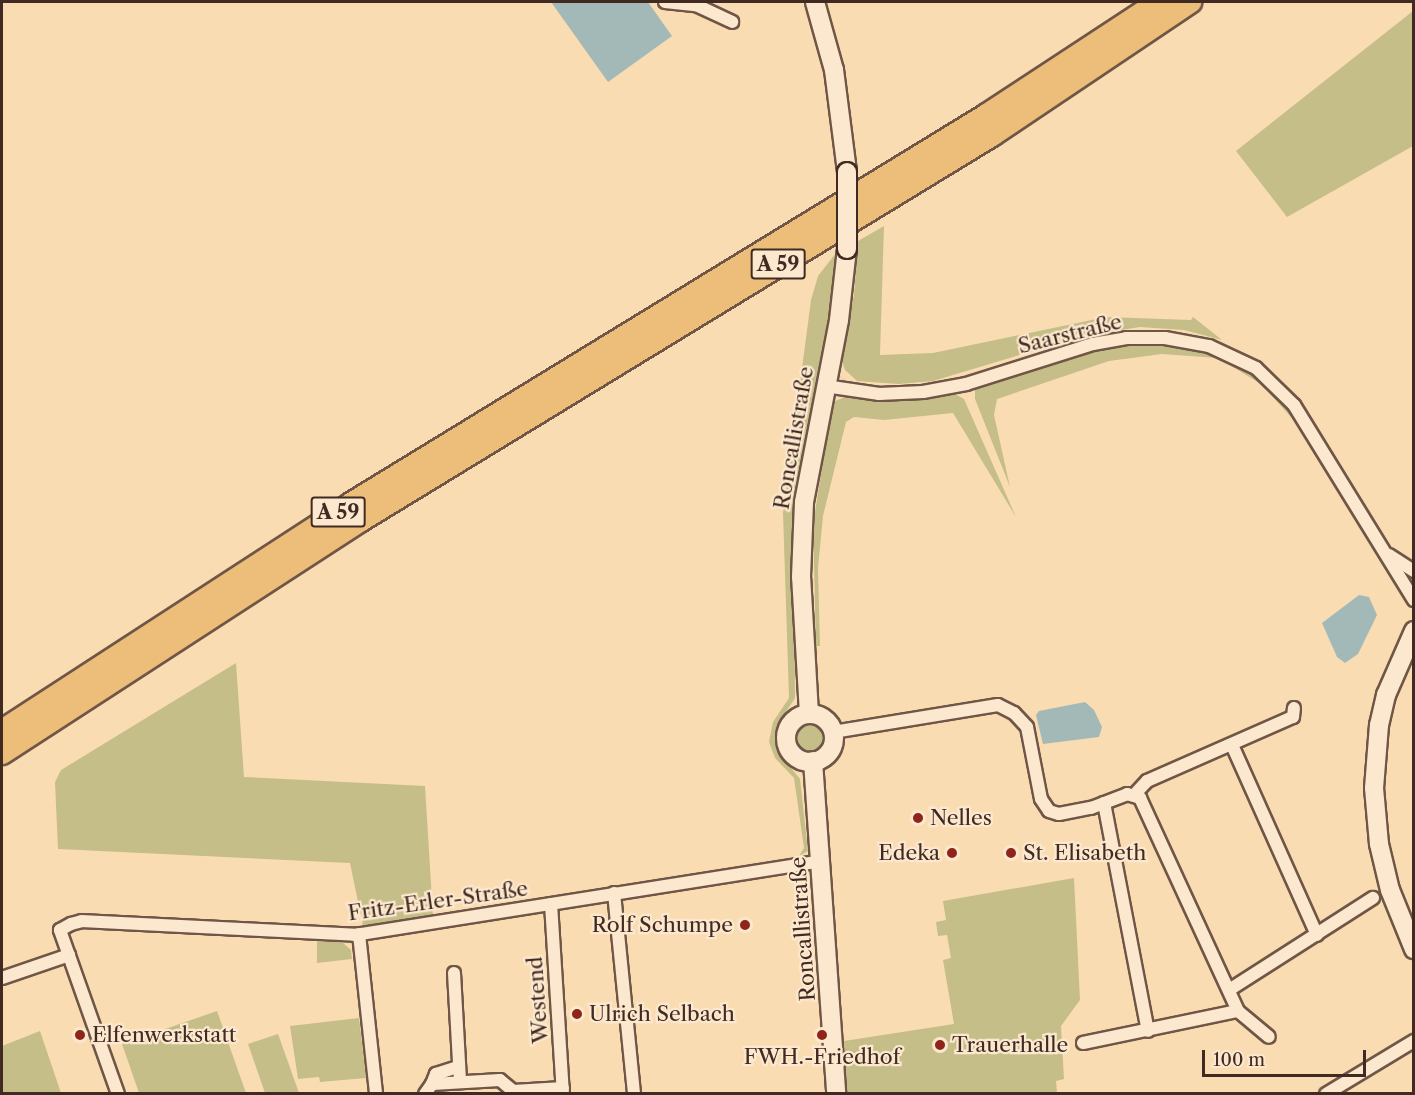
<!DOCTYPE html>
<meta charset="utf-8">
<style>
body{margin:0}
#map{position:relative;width:1415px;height:1095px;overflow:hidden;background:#fadcb3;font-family:"Libre Caslon Text",serif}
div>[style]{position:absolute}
.green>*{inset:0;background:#c5be88}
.round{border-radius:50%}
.water>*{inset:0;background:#a3b9b8}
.roads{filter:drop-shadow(2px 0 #6f5646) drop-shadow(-2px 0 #6f5646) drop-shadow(0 2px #6f5646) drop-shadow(0 -2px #6f5646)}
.street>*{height:12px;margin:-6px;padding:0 6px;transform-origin:6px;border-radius:6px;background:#fce8ce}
.secondary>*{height:18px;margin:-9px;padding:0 9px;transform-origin:9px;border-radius:9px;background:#fce8ce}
.secondary>.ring{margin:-9px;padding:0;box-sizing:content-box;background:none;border:18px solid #fce8ce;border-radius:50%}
.highway>*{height:22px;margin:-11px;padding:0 11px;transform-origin:11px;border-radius:11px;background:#edbe7a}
.bridges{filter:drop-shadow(2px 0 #412a22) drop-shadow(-2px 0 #412a22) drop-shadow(0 2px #412a22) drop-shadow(0 -2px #412a22)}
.secondary-bridge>*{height:18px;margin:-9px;padding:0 9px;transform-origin:9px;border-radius:9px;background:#fce8ce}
.dots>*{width:16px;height:16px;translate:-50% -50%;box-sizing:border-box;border:3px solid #fce8ce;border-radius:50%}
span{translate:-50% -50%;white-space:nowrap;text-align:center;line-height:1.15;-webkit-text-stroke:4.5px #fce8ce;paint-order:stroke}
.shield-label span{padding:2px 4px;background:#fce8ce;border:2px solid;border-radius:4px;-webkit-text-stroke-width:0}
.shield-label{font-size:20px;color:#412a22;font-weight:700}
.street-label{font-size:21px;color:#412a22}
.poi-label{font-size:21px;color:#412a22}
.left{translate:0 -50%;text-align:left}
.right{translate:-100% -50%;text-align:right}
.frame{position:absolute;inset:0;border:3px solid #412a22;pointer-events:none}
.scale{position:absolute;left:1202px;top:1050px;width:164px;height:27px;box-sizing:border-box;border:3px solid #412a22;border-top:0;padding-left:8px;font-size:18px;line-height:21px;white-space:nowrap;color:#412a22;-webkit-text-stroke:4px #fce8ce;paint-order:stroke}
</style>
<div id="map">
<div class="green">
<i style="clip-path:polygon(1413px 11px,1413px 146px,1287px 217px,1236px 151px)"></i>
<i style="clip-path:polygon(884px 226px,880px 355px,933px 353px,1106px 317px,1191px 320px,1193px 317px,1222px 340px,1184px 330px,1140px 327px,1083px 336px,933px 381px,899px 384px,857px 381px,845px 370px,841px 358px,854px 295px,858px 241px)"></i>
<i style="clip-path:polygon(836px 253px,829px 317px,794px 509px,795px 698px,778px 724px,776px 737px,780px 754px,800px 779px,808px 851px,799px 856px,804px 848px,794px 778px,775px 758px,769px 742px,773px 722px,789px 698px,783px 513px,811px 300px,818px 276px)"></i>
<i style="clip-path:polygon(1143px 331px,1188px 335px,1223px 345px,1163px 333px,936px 386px,880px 389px,848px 384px,838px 374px,848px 383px,865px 386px,928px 385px,982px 373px,1088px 340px)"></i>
<i style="clip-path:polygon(1141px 343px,1192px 348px,1235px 364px,1266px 384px,1285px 402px,1301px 428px,1261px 384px,1218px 358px,1162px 354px,1109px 361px,997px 399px,994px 415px,1010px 487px,975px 399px,975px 389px,1077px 354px)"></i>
<i style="clip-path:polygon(953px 393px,964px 399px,1016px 517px,953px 413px,884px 420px,854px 417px,846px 422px,823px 516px,818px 568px,820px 646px,816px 646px,813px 524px,833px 402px,847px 396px,905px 399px)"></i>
<i style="clip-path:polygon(236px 663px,244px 777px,425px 786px,433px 916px,363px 926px,350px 863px,58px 849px,55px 782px,61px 770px)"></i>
<i class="round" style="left:793px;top:721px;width:34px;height:34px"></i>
<i style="clip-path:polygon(1074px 878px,1080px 1000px,1061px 1026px,1064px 1079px,1056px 1081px,1057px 1093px,847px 1093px,844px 1041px,954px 1024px,943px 960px,951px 958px,947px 935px,938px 936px,936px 922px,946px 920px,943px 901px)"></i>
<i style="clip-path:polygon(317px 941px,342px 942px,351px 950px,352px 959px,317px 963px)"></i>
<i style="clip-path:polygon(217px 1011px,246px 1093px,139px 1093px,122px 1044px)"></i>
<i style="clip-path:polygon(359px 1018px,366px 1078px,320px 1082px,319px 1077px,298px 1079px,290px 1026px)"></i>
<i style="clip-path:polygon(40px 1031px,61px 1093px,2px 1093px,2px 1046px)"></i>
<i style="clip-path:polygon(278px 1034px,299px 1093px,265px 1093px,248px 1044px)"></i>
</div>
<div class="water">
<i style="clip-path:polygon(551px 2px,648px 2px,672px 36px,608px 82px)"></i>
<i style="clip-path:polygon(1359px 595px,1369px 597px,1377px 615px,1358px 654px,1345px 663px,1337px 657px,1322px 623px)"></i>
<i style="clip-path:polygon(1085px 702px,1094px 710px,1102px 727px,1099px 737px,1043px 744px,1036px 715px,1039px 711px)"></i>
</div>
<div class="roads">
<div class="street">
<i style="left:665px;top:2px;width:31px;rotate:6deg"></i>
<i style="left:696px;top:5px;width:40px;rotate:25deg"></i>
<i style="left:825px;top:386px;width:55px;rotate:8.4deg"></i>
<i style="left:879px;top:394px;width:44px;rotate:-2.6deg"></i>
<i style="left:923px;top:392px;width:44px;rotate:-10.5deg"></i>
<i style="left:966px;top:384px;width:133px;rotate:-17.5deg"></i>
<i style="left:1093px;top:344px;width:34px;rotate:-10deg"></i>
<i style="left:1126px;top:338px;width:39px"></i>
<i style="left:1165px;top:338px;width:45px;rotate:10.3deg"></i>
<i style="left:1209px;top:346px;width:52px;rotate:25.1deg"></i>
<i style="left:1256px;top:368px;width:53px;rotate:44.2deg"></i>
<i style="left:1294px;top:405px;width:229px;rotate:58.4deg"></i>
<i style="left:1389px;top:555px;width:30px;rotate:33deg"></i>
<i style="left:833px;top:732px;width:167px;rotate:-9.3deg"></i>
<i style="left:998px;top:705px;width:18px;rotate:27deg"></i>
<i style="left:1014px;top:713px;width:19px;rotate:47deg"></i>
<i style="left:1027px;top:727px;width:73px;rotate:79deg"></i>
<i style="left:1041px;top:799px;width:14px;rotate:56deg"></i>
<i style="left:1049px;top:811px;width:10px;rotate:17deg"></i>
<i style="left:1059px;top:814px;width:33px;rotate:-11deg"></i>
<i style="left:1091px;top:808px;width:39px;rotate:-21deg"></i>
<i style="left:1127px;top:794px;width:14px;rotate:17deg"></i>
<i style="left:1140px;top:798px;width:234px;rotate:65.3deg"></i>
<i style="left:1238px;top:1011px;width:40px;rotate:40deg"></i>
<i style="left:1232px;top:745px;width:208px;rotate:65.9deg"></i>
<i style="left:1134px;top:795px;width:19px;rotate:-47deg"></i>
<i style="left:1147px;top:781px;width:159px;rotate:-23.7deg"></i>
<i style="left:1293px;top:717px;width:9px;rotate:-84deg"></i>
<i style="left:1104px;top:803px;width:232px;rotate:79.1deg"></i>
<i style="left:614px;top:893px;width:202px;rotate:84.3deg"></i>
<i style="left:551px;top:904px;width:190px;rotate:86.4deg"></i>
<i style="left:359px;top:934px;width:161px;rotate:83.9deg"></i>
<i style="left:454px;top:973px;width:109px;rotate:86.8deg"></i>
<i style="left:2px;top:978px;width:71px;rotate:-18.9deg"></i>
<i style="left:1229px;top:990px;width:171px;rotate:-32.6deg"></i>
<i style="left:1083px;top:1043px;width:158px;rotate:-11.7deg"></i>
<i style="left:432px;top:1084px;width:11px;rotate:-68deg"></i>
<i style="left:436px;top:1074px;width:23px;rotate:-18deg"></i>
<i style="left:118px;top:1094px;width:174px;rotate:-109.5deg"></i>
<i style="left:60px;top:930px;width:13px;rotate:-29deg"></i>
<i style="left:71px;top:924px;width:11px;rotate:-15deg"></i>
<i style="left:82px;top:921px;width:273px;rotate:2.9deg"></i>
<i style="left:355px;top:935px;width:471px;rotate:-9deg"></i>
<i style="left:425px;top:1094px;width:12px;rotate:-55deg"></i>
<i style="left:432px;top:1084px;width:68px;rotate:-3.4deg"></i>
<i style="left:500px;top:1080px;width:17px;rotate:40deg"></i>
<i style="left:513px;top:1091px;width:50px;rotate:-3.4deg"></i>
<i style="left:1326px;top:1094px;width:103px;rotate:-31.1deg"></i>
</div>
<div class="secondary">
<i style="left:815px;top:2px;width:71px;rotate:74.4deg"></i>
<i style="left:834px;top:70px;width:103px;rotate:82.7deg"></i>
<i style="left:1414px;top:631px;width:70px;rotate:113.6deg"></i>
<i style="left:1386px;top:695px;width:31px;rotate:103deg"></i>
<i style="left:1379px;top:725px;width:63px;rotate:94.5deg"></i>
<i style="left:1374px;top:788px;width:56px;rotate:84.9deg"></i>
<i style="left:1379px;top:844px;width:47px;rotate:76.6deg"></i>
<i style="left:1390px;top:890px;width:64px;rotate:67.9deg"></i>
<i style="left:809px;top:714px;width:137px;rotate:-93.3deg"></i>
<i style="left:801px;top:577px;width:75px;rotate:-87.7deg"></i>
<i style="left:804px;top:502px;width:185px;rotate:-79.1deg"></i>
<i style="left:839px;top:320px;width:71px;rotate:-83.6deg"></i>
<i class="ring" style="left:786px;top:714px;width:30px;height:30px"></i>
<i style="left:813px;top:761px;width:334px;rotate:86deg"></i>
</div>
<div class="highway">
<i style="left:2px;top:731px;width:416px;rotate:-33deg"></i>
<i style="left:351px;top:504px;width:746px;rotate:-31.45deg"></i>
<i style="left:987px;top:115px;width:206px;rotate:-33.3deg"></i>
<i style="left:2px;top:753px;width:428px;rotate:-33deg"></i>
<i style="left:361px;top:520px;width:739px;rotate:-31.39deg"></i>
<i style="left:992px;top:135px;width:239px;rotate:-33.9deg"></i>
</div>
</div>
<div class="bridges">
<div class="secondary-bridge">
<i style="left:847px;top:249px;width:77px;rotate:-90deg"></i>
</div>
</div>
<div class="dots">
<i style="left:918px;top:818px;background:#8f2418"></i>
<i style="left:952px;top:853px;background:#8f2418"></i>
<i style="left:1011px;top:853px;background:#8f2418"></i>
<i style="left:745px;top:925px;background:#8f2418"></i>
<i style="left:577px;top:1014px;background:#8f2418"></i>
<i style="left:80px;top:1035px;background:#8f2418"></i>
<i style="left:822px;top:1035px;background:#8f2418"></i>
<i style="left:940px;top:1045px;background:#8f2418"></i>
</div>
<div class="shield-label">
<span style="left:778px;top:264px">A 59</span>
<span style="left:338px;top:512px">A 59</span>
</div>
<div class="street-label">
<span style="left:1070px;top:334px;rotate:-14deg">Saarstraße</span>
<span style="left:794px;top:438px;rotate:-80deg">Roncallistraße</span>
<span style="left:438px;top:901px;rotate:-8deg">Fritz-Erler-Straße</span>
<span style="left:803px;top:929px;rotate:-94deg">Roncallistraße</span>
<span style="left:538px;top:1000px;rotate:-94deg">Westend</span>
</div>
<div class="poi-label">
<span class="left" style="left:930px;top:818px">Nelles</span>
<span class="right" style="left:940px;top:853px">Edeka</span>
<span class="left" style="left:1023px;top:853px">St. Elisabeth</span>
<span class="right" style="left:733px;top:925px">Rolf Schumpe</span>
<span class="left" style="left:589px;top:1014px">Ulrich Selbach</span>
<span class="left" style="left:92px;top:1035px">Elfenwerkstatt</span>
<span class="left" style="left:952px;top:1045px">Trauerhalle</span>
<span style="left:822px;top:1057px">FWH.-Friedhof</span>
</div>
<div class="frame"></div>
<div class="scale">100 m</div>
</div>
